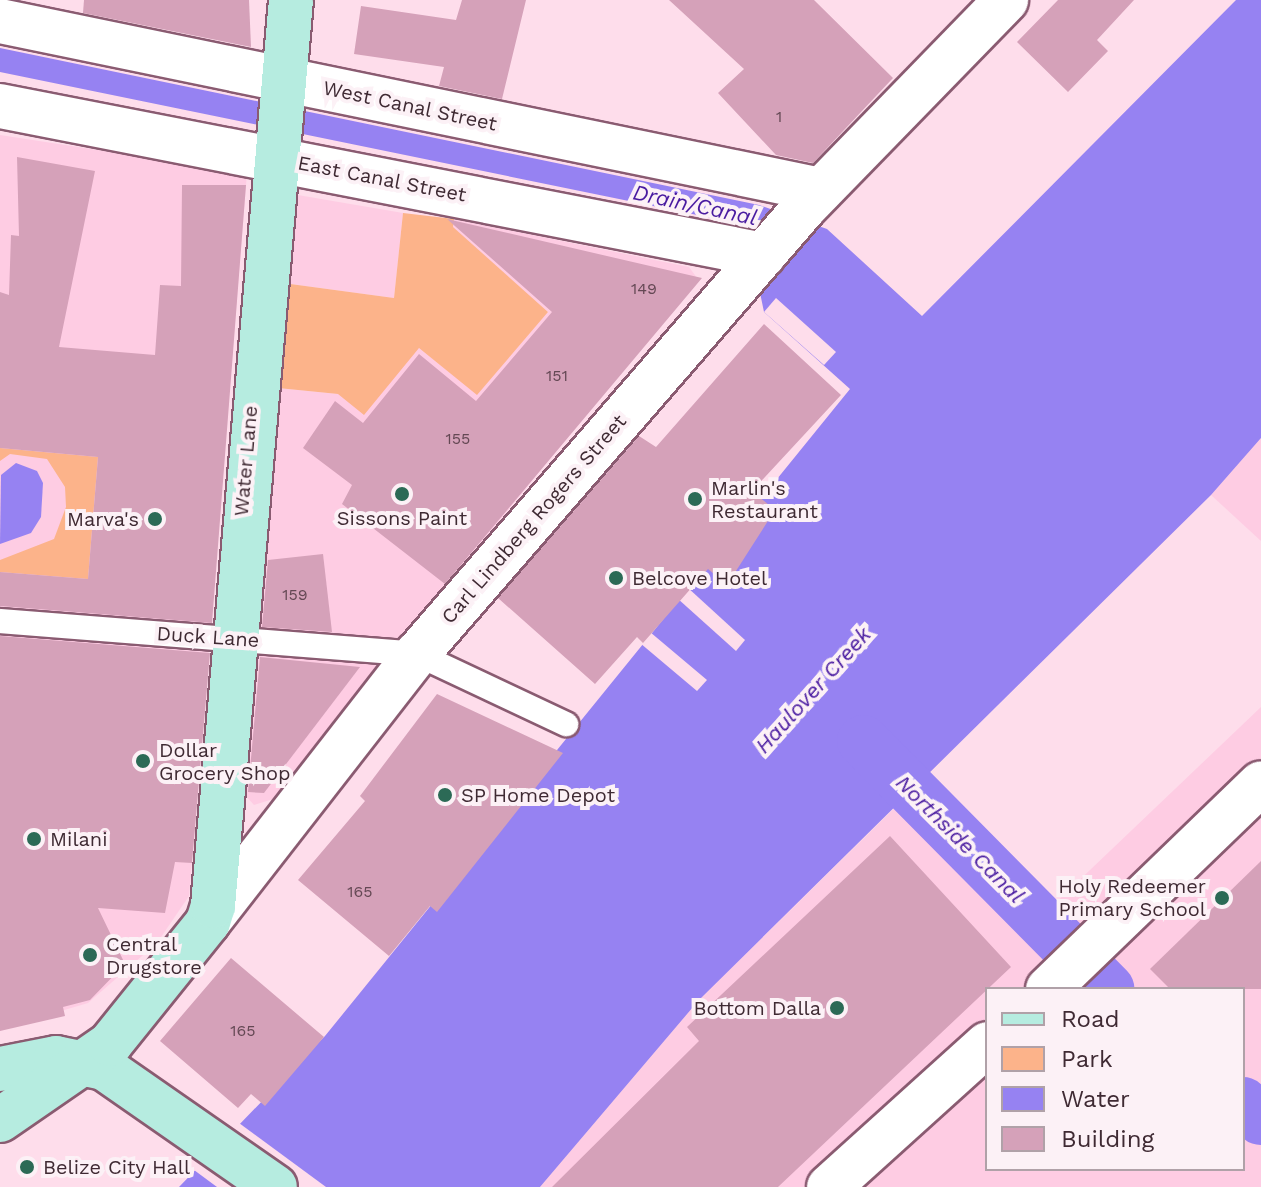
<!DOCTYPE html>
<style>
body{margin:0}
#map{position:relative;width:1261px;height:1187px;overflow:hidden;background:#feddeb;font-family:"Work Sans",sans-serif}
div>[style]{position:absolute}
.built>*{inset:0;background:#fecce3}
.green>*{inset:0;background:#fcb38a}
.water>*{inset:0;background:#9682f2}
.pier>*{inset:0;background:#feddeb}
.canal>*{height:52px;margin:-26px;padding:0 26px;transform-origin:26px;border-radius:26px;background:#9682f2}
.building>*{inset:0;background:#d5a1b9}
.roads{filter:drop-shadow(2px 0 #8a5b71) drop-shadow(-2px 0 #8a5b71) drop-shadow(0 2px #8a5b71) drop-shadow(0 -2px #8a5b71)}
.service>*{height:24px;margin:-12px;padding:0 12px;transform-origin:12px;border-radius:12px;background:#fff}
.minor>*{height:44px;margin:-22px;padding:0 22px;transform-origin:22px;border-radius:22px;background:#fff}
.tertiary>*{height:44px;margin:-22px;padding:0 22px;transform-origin:22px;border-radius:22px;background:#fff}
.secondary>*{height:44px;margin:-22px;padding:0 22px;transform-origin:22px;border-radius:22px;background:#b6ece0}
.dots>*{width:22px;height:22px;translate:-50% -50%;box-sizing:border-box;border:4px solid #fcf1f6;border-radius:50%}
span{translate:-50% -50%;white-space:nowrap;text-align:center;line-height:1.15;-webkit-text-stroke:8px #fcf1f6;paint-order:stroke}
.number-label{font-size:16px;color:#644854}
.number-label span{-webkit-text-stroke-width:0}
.street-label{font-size:20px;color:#3f2a33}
.poi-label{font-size:20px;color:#3f2a33}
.left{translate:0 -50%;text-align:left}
.right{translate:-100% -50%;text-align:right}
.water-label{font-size:22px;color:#491ba0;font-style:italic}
.legend{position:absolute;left:985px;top:987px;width:260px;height:184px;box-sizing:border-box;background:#fcf1f6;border:2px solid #b0a1a8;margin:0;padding:10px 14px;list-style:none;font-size:24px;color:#3f2a33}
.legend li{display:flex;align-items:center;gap:16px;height:40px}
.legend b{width:40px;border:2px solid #b0a1a8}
</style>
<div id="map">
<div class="built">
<i style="clip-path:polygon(0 135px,247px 173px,189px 896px,157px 943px,88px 1003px,0 1029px)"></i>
<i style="clip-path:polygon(292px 194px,403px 213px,394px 298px,283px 283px)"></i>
<i style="clip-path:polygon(454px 219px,689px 267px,697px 278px,273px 799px,254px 805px,245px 795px,278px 388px,338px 394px,419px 348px,477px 394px,548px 312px,452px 227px)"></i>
<i style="clip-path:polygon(1261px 438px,1261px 541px,1211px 495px)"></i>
<i style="clip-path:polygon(evenodd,1261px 707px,1261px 1187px,540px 1187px,699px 1000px,921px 782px,1047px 911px,1261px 707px,987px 989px,1243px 989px,1243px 1169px,987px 1169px,987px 989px)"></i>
</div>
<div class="green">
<i style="clip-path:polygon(403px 213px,454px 219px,453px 227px,548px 312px,477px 395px,419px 348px,364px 415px,338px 394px,278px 388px,283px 283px,394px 298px)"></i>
<i style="clip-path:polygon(0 448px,98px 457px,88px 579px,0 572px,0 560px,54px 539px,66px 507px,65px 487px,47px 459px,10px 454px,0 461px)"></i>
</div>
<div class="water">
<i style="clip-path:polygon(1236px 0,1261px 0,1261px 438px,1211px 495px,699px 1000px,540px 1187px,179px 1187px,325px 1036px,850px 389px,764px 312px,746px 225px,0 72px,0 48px,759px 205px,827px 229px,922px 316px)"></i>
<i style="clip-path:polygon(16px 463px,37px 471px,43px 483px,41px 517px,31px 533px,0 544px,1px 475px)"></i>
</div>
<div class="pier">
<i style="clip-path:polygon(776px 298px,836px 352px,824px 365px,764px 312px)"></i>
<i style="clip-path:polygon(687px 587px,745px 640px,736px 651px,677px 598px)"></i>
<i style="clip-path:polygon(650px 632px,707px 680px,697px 691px,640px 643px)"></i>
<i style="clip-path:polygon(239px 1123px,326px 1187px,217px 1187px,194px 1170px)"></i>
</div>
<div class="canal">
<i style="left:863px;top:741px;width:349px;rotate:45.3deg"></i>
<i style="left:1243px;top:1103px;width:24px;rotate:42deg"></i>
</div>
<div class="building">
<i style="clip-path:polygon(84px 0,249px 0,251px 47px,83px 13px)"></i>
<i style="clip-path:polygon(462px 0,526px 0,502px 99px,439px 86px,444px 67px,354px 54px,361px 6px,456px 20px)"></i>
<i style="clip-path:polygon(669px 0,814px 0,893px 78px,813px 163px,776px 155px,718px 93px,744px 69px)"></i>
<i style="clip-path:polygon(1058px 0,1134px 0,1097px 40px,1108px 51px,1068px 92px,1017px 42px)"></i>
<i style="clip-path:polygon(17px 157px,95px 171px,59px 347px,155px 355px,160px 285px,181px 286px,182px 185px,246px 185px,212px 623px,0 606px,0 572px,88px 579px,98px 457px,0 448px,0 292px,9px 295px,11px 235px,19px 236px)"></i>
<i style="clip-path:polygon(447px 219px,702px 278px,445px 584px,342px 504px,352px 485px,303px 448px,335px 401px,363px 423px,419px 354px,476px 401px,552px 312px)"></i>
<i style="clip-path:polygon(764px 324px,841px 395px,752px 491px,775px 510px,727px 585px,708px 569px,643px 643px,637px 637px,595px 684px,498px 598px,639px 436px,656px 447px)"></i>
<i style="clip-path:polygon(323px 554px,332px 632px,262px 627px,268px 560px)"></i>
<i style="clip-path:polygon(0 636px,210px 653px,192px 863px,175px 862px,165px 913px,98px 908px,125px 964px,90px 1000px,63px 1007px,65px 1016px,0 1031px)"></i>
<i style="clip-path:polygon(260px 657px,360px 667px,264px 793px,248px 792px)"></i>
<i style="clip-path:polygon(437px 694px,563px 753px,437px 912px,430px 906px,389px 956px,298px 880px,365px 801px,360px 796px)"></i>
<i style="clip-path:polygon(890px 836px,1011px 967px,778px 1187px,552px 1187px,699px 1041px,687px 1027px)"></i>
<i style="clip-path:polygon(1261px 861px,1261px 989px,1170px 989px,1150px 969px)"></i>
<i style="clip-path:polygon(231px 958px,324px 1037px,265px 1106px,251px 1094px,238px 1108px,160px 1041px)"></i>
</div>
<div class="roads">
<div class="service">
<i style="left:0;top:621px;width:418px;rotate:4.5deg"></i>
<i style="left:417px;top:654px;width:165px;rotate:25.2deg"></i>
</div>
<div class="minor">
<i style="left:0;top:21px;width:838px;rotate:11.63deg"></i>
<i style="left:0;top:106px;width:778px;rotate:11.04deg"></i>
<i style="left:208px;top:922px;width:340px;rotate:-52.1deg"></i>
<i style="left:417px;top:654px;width:590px;rotate:-49.05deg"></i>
<i style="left:804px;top:208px;width:290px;rotate:-45.8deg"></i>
</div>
<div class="tertiary">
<i style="left:1048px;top:989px;width:296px;rotate:-44deg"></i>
<i style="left:829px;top:1187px;width:213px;rotate:-42.1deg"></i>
</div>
<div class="secondary">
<i style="left:0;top:1069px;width:57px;rotate:-11.1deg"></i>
<i style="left:56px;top:1058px;width:49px;rotate:11.8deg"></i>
<i style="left:104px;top:1068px;width:208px;rotate:34.8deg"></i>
<i style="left:0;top:1120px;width:134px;rotate:-34.6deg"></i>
<i style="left:110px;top:1044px;width:156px;rotate:-51.2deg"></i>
<i style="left:208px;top:922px;width:17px;rotate:-73deg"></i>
<i style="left:213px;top:906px;width:909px;rotate:-85.08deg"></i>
</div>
</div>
<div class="dots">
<i style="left:402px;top:494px;background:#2c6a56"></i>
<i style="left:695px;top:499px;background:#2c6a56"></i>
<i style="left:155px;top:519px;background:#2c6a56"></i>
<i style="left:616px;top:578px;background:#2c6a56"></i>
<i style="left:143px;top:761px;background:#2c6a56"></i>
<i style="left:445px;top:795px;background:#2c6a56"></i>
<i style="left:34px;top:839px;background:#2c6a56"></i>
<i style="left:1222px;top:898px;background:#2c6a56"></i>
<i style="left:90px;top:955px;background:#2c6a56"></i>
<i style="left:837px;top:1008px;background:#2c6a56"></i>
<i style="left:27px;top:1167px;background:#2c6a56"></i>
</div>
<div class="number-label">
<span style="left:779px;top:117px">1</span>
<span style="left:644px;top:289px">149</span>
<span style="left:557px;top:376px">151</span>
<span style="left:458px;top:439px">155</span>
<span style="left:295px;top:595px">159</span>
<span style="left:360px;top:892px">165</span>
<span style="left:243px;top:1031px">165</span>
</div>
<div class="street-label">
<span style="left:410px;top:106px;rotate:12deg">West Canal Street</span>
<span style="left:382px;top:179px;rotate:11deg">East Canal Street</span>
<span style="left:246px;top:461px;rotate:-85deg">Water Lane</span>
<span style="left:534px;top:519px;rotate:-49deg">Carl Lindberg Rogers Street</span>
<span style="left:208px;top:637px;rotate:4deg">Duck Lane</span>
</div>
<div class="poi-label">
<span class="left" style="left:711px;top:500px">Marlin's<br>Restaurant</span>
<span style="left:402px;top:518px">Sissons Paint</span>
<span class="right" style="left:139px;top:519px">Marva's</span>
<span class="left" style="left:632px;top:578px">Belcove Hotel</span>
<span class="left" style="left:159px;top:762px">Dollar<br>Grocery Shop</span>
<span class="left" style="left:461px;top:795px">SP Home Depot</span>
<span class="left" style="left:50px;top:839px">Milani</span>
<span class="right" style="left:1206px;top:898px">Holy Redeemer<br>Primary School</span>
<span class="left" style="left:106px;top:956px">Central<br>Drugstore</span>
<span class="right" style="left:821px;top:1008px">Bottom Dalla</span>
<span class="left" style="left:43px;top:1167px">Belize City Hall</span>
</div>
<div class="water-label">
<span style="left:695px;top:205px;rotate:12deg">Drain/Canal</span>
<span style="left:813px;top:690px;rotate:-48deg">Haulover Creek</span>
<span style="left:960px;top:839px;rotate:45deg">Northside Canal</span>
</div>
<ul class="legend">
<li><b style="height:10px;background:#b6ece0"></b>Road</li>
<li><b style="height:22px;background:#fcb38a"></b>Park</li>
<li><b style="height:22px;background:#9682f2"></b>Water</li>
<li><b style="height:22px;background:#d5a1b9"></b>Building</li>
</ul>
</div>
